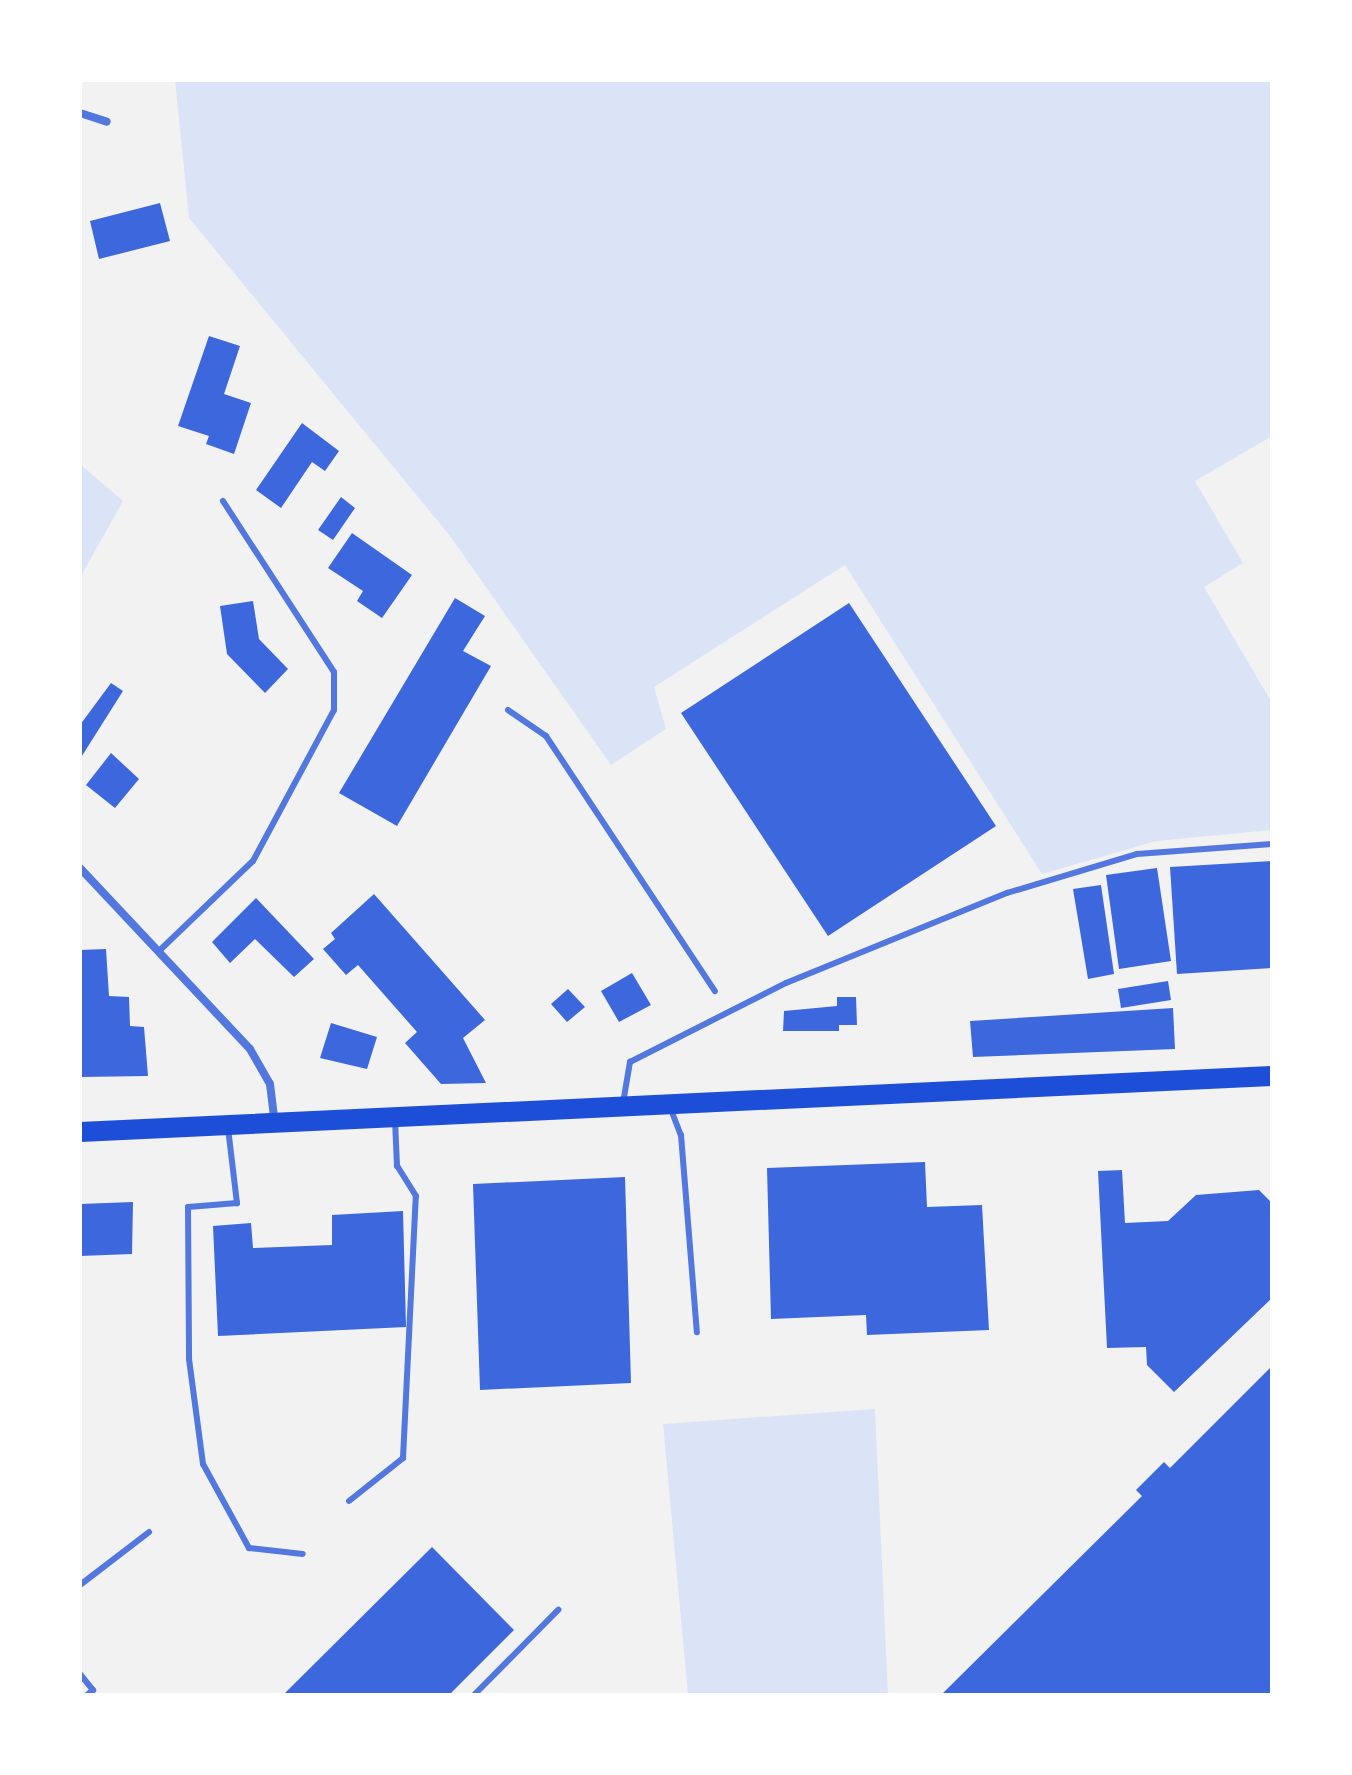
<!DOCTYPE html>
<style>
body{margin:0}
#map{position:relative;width:1352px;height:1775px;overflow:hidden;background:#f2f2f2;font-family:Montserrat,sans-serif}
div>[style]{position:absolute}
.green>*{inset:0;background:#dbe4f7}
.building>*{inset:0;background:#3d67dc}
.service>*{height:6px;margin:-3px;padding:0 3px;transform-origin:3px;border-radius:3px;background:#5277de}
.minor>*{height:8px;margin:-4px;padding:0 4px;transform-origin:4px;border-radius:4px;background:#5277de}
.primary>*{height:20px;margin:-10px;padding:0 10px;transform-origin:10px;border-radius:10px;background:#1d4ed8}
span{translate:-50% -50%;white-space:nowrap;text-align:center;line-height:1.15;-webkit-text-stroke:7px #fff;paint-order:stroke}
.frame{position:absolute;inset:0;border:82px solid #fff;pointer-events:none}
</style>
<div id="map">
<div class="green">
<i style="clip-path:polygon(175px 80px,1272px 80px,1272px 436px,1195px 481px,1243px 563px,1204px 587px,1272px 703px,1272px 830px,1156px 841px,1042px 874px,845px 565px,654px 687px,666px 729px,611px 765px,450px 536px,189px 218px)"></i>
<i style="clip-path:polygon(80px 464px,123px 501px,80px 578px)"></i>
<i style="clip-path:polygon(875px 1409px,888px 1695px,688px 1695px,663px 1424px)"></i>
</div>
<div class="building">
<i style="clip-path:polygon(160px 203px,170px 241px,99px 259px,90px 221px)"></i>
<i style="clip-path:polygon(209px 336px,240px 346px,224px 394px,251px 403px,234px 454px,206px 444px,209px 436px,178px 426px)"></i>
<i style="clip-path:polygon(302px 423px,339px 451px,325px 471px,312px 462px,281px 508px,256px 490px)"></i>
<i style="clip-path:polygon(341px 497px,355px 508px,333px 540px,318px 530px)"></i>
<i style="clip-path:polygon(352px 533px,412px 575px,382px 618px,357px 601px,363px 591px,328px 568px)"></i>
<i style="clip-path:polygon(455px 598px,485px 616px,463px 651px,491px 666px,397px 826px,339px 793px)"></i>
<i style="clip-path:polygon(253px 601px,259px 639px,288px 669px,265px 693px,227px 654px,220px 606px)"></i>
<i style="clip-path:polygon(849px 603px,996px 826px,828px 936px,681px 713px)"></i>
<i style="clip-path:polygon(111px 683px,123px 691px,80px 759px,80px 725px)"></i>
<i style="clip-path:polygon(111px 753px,139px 779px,115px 808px,86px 785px)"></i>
<i style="clip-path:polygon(1272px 861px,1272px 968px,1177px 974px,1170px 867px)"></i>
<i style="clip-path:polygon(1157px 868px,1171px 961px,1119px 969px,1106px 875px)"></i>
<i style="clip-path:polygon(1101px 885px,1114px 974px,1088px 979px,1073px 889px)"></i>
<i style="clip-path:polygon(374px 894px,485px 1020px,463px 1038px,486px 1083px,441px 1084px,405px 1043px,417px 1032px,358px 965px,346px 975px,323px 949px,335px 939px,331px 933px)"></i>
<i style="clip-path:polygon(256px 898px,314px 959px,294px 977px,255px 939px,230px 963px,212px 942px)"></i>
<i style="clip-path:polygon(106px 949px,109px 996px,129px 997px,130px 1026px,144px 1027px,148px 1076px,80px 1077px,80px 950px)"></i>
<i style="clip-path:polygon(632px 973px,651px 1005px,619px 1022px,601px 991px)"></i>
<i style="clip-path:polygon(1168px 981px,1171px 1000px,1121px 1008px,1118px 989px)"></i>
<i style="clip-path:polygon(568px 989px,585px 1007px,567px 1022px,551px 1004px)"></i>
<i style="clip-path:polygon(837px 997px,856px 997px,857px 1025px,839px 1025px,839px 1031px,783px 1031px,784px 1011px,837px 1006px)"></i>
<i style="clip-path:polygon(1173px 1008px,1175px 1049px,973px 1057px,970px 1021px)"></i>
<i style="clip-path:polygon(331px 1023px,377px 1037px,367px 1069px,320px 1058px)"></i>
<i style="clip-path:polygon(925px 1162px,927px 1207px,982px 1205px,989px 1330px,867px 1335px,866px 1315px,771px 1319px,767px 1168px)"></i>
<i style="clip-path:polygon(1122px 1170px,1125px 1223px,1168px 1221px,1196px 1195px,1259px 1190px,1272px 1203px,1272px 1298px,1174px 1392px,1147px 1365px,1146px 1347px,1107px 1348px,1098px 1171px)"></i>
<i style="clip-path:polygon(625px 1177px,631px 1383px,480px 1390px,473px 1184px)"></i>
<i style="clip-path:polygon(133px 1202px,132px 1254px,80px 1256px,80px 1204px)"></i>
<i style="clip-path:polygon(403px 1211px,406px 1327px,218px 1336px,213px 1226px,251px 1223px,253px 1248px,332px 1245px,332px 1215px)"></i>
<i style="clip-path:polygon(1272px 1366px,1272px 1695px,941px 1695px,1142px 1496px,1136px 1490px,1164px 1462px,1170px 1468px)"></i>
<i style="clip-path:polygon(432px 1547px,514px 1630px,449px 1695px,283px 1695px)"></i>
</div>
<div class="service">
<i style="left:508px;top:710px;width:46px;rotate:34.4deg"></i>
<i style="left:546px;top:736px;width:306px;rotate:56.5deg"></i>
<i style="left:159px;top:951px;width:130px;rotate:-43.8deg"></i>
<i style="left:253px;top:861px;width:171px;rotate:-61.8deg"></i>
<i style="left:334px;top:710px;width:38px;rotate:-90deg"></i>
<i style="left:334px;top:672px;width:204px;rotate:-123deg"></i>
<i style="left:623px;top:1103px;width:42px;rotate:-80.3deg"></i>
<i style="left:630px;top:1062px;width:175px;rotate:-26.9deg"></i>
<i style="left:786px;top:983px;width:239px;rotate:-22.2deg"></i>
<i style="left:1007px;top:893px;width:136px;rotate:-16.7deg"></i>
<i style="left:1137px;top:854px;width:135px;rotate:-4.2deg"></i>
<i style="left:670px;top:1107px;width:30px;rotate:69deg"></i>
<i style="left:681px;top:1135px;width:198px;rotate:85.4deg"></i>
<i style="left:228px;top:1128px;width:76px;rotate:83.2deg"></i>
<i style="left:237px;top:1203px;width:49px;rotate:175.3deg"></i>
<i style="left:188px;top:1207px;width:152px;rotate:89.6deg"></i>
<i style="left:189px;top:1359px;width:106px;rotate:82.4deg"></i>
<i style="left:203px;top:1464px;width:96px;rotate:61.3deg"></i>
<i style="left:249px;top:1548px;width:54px;rotate:6.3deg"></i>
<i style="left:349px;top:1501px;width:69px;rotate:-38.5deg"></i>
<i style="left:403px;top:1458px;width:262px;rotate:-87.2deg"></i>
<i style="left:416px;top:1196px;width:36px;rotate:-122deg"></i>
<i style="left:397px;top:1166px;width:46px;rotate:-92.5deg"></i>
<i style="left:80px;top:1585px;width:87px;rotate:-37.5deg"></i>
<i style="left:80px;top:1674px;width:21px;rotate:51deg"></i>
<i style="left:93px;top:1690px;width:8px;rotate:140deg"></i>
<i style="left:474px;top:1695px;width:120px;rotate:-45.3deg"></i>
</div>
<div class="minor">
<i style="left:80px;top:113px;width:28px;rotate:18deg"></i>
<i style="left:80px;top:868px;width:248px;rotate:46.8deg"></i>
<i style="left:250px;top:1049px;width:40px;rotate:60.3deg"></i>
<i style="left:270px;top:1084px;width:38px;rotate:83deg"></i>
</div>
<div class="primary">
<i style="left:80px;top:1132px;width:1193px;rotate:-2.69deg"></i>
</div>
<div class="frame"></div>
</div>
